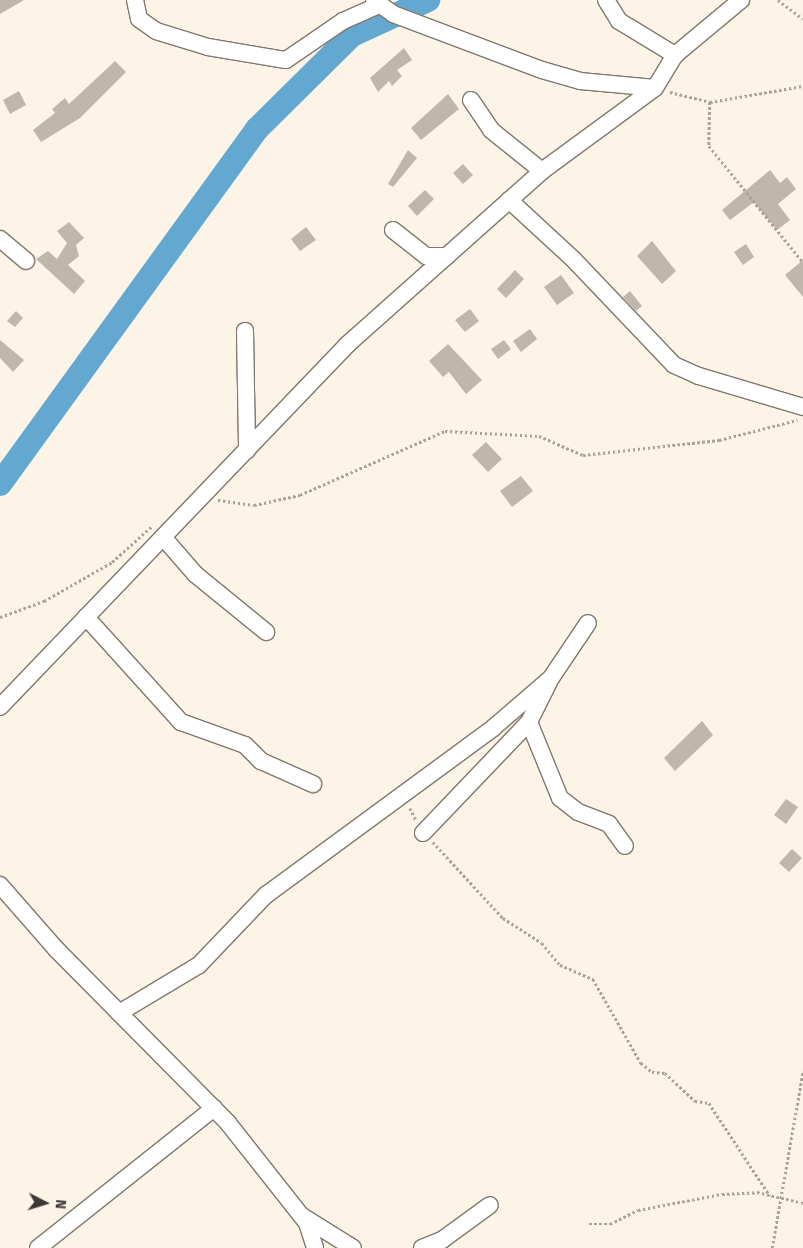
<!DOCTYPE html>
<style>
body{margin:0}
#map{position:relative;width:803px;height:1248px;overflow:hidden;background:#fdf4e8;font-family:"Fira Sans",sans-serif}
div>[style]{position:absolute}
.river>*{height:24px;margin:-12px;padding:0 12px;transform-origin:12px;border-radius:12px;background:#63a8d1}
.building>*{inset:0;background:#c0b7ac}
.path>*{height:2.5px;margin-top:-1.25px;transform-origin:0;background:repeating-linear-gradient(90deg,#a8a299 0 2.5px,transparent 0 5px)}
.roads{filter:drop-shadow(1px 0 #80786e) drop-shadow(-1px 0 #80786e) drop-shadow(0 1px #80786e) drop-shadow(0 -1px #80786e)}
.minor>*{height:16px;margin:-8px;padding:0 8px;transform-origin:8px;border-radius:8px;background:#fff}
span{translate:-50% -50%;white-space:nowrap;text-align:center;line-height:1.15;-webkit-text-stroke:4px #fdf4e8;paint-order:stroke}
.north{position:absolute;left:20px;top:1178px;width:50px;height:50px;-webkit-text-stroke:4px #fdf4e8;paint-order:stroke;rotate:95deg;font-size:14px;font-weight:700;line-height:20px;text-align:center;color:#3d3a35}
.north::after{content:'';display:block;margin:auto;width:18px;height:22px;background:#3d3a35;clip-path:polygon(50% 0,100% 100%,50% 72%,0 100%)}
</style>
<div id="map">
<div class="river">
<i style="left:0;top:484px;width:438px;rotate:-54.1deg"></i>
<i style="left:257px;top:129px;width:134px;rotate:-44.7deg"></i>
<i style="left:352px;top:35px;width:84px;rotate:-24.7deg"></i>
</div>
<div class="building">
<i style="clip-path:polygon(0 0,24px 0,0 14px)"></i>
<i style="clip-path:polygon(404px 48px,412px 60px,397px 70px,402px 76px,392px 86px,389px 81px,378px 92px,370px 78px)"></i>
<i style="clip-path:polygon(115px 61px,126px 72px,80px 118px,41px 142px,33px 130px,55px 113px,52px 109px,65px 98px,69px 104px)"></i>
<i style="clip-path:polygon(19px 91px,26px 105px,10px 114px,3px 100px)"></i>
<i style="clip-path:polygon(448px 94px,459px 109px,421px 140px,411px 128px)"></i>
<i style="clip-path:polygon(408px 150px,417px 158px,393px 187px,388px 184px)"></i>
<i style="clip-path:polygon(463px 164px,473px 175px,463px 184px,453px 173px)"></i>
<i style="clip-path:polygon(770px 170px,780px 183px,787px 177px,796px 189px,778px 204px,790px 220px,777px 230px,754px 202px,730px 220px,722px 210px)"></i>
<i style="clip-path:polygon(425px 190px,434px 199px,417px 216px,408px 206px)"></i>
<i style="clip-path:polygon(69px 222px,84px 238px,76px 245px,79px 256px,68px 265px,85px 281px,74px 294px,36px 259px,48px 251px,57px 259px,67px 243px,57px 231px)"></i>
<i style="clip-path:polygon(306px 227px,316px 240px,300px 251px,291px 239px)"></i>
<i style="clip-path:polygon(652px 241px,676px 271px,662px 284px,637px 256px)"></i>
<i style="clip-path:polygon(746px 244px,754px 257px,743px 265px,734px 252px)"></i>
<i style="clip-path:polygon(803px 260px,803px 297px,785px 275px)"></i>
<i style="clip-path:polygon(515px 270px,524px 279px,506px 298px,497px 289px)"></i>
<i style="clip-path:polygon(561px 275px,574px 293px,557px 305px,544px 287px)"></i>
<i style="clip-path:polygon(630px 291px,642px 306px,636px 311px,623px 297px)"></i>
<i style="clip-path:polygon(470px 309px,479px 321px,465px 332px,455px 320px)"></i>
<i style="clip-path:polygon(16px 311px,23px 318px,15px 327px,7px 321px)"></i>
<i style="clip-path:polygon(530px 329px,537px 339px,521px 352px,513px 341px)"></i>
<i style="clip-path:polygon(0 340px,24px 360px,13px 372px,0 358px)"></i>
<i style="clip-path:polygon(504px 340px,511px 349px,498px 359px,491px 349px)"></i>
<i style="clip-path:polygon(448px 344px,482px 380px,466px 394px,449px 372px,443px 377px,429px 361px)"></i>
<i style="clip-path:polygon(486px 442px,502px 459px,488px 472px,472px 455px)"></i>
<i style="clip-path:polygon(521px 476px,533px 491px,512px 507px,500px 491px)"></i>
<i style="clip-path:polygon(702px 721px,713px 735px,675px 771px,664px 758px)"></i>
<i style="clip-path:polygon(786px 799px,798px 807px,786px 824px,774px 815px)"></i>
<i style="clip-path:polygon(792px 849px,802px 858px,789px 872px,779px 863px)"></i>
</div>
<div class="path">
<i style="left:778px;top:0;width:31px;rotate:37deg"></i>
<i style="left:670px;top:92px;width:41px;rotate:14deg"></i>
<i style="left:710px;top:102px;width:94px;rotate:-9.8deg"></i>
<i style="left:710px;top:102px;width:44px;rotate:91.3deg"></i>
<i style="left:709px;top:146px;width:149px;rotate:51deg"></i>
<i style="left:218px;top:500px;width:36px;rotate:8deg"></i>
<i style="left:254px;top:505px;width:47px;rotate:-12.3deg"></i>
<i style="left:300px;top:495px;width:158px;rotate:-23.8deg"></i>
<i style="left:445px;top:431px;width:94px;rotate:3deg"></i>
<i style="left:539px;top:436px;width:48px;rotate:23.4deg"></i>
<i style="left:583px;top:455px;width:137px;rotate:-6.3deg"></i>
<i style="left:719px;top:440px;width:81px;rotate:-14.4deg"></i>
<i style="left:0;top:617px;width:47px;rotate:-20deg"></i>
<i style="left:44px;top:601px;width:78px;rotate:-29.8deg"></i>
<i style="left:112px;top:562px;width:54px;rotate:-42deg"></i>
<i style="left:410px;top:808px;width:13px;rotate:63deg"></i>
<i style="left:433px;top:842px;width:103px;rotate:47.4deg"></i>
<i style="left:503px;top:918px;width:46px;rotate:32.7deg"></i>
<i style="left:542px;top:943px;width:28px;rotate:51deg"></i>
<i style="left:560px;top:965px;width:36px;rotate:23deg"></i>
<i style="left:593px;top:979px;width:97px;rotate:60.3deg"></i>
<i style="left:641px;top:1063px;width:14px;rotate:39deg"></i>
<i style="left:652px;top:1072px;width:13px;rotate:4deg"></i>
<i style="left:665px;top:1073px;width:41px;rotate:43deg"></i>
<i style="left:695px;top:1101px;width:14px;rotate:8deg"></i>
<i style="left:709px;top:1103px;width:111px;rotate:56.7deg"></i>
<i style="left:589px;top:1224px;width:21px"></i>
<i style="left:610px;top:1224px;width:31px;rotate:-27deg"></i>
<i style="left:638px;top:1210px;width:86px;rotate:-10.8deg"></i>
<i style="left:722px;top:1194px;width:35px;rotate:-3deg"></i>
<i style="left:757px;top:1192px;width:47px;rotate:13.4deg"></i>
<i style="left:772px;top:1248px;width:180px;rotate:-80.1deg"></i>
</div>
<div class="roads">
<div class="minor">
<i style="left:135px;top:0;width:19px;rotate:78deg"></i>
<i style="left:139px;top:19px;width:21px;rotate:35deg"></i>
<i style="left:156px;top:31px;width:54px;rotate:17.1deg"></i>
<i style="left:208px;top:47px;width:79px;rotate:9.5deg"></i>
<i style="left:286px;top:60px;width:69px;rotate:-34.4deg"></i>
<i style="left:343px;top:21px;width:37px;rotate:-24deg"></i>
<i style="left:374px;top:0;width:24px;rotate:36deg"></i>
<i style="left:393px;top:14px;width:159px;rotate:20.6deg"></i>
<i style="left:542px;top:70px;width:40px;rotate:16deg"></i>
<i style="left:580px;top:81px;width:75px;rotate:5.3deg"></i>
<i style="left:606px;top:0;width:25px;rotate:58deg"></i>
<i style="left:619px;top:21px;width:66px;rotate:31.3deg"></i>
<i style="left:471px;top:100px;width:36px;rotate:56deg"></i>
<i style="left:491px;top:130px;width:65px;rotate:38.8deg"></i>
<i style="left:509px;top:200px;width:88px;rotate:42.7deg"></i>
<i style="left:574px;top:260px;width:145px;rotate:46.4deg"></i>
<i style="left:674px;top:365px;width:27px;rotate:24deg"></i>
<i style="left:699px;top:376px;width:109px;rotate:16.6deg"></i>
<i style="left:393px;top:230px;width:42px;rotate:38.2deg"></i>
<i style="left:426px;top:256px;width:21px"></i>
<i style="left:0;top:239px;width:34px;rotate:40deg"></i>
<i style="left:245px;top:331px;width:119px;rotate:89deg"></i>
<i style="left:163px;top:537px;width:49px;rotate:49.1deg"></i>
<i style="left:195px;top:574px;width:92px;rotate:39.2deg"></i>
<i style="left:86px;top:617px;width:142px;rotate:47.9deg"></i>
<i style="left:181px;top:722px;width:68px;rotate:19.8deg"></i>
<i style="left:245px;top:745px;width:23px;rotate:45deg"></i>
<i style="left:261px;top:761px;width:57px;rotate:23.9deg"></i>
<i style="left:0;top:707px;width:503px;rotate:-46.21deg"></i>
<i style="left:348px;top:344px;width:260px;rotate:-41.7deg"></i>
<i style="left:542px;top:171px;width:140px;rotate:-36.3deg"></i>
<i style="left:655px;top:88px;width:39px;rotate:-59deg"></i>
<i style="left:675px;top:55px;width:86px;rotate:-39.8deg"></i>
<i style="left:529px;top:722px;width:82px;rotate:67.8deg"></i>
<i style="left:560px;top:798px;width:23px;rotate:38deg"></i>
<i style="left:578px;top:812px;width:33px;rotate:21deg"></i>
<i style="left:609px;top:824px;width:27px;rotate:54deg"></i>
<i style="left:423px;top:833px;width:153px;rotate:-46.3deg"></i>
<i style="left:529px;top:722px;width:45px;rotate:-63.4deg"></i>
<i style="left:0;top:885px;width:85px;rotate:48.8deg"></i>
<i style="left:56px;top:949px;width:245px;rotate:45.3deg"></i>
<i style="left:228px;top:1123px;width:127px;rotate:51.7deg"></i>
<i style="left:307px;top:1223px;width:26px;rotate:72deg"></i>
<i style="left:119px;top:1013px;width:93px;rotate:-31deg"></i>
<i style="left:199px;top:965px;width:97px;rotate:-46.3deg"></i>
<i style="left:266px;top:895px;width:282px;rotate:-36.3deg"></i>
<i style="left:493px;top:728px;width:77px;rotate:-40.8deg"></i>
<i style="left:551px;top:678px;width:66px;rotate:-56.1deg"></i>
<i style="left:302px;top:1216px;width:60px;rotate:32.1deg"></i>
<i style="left:38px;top:1248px;width:225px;rotate:-38.5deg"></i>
<i style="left:422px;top:1248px;width:22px;rotate:-22deg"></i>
<i style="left:442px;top:1240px;width:59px;rotate:-36.1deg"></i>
</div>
</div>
<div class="north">N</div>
</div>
